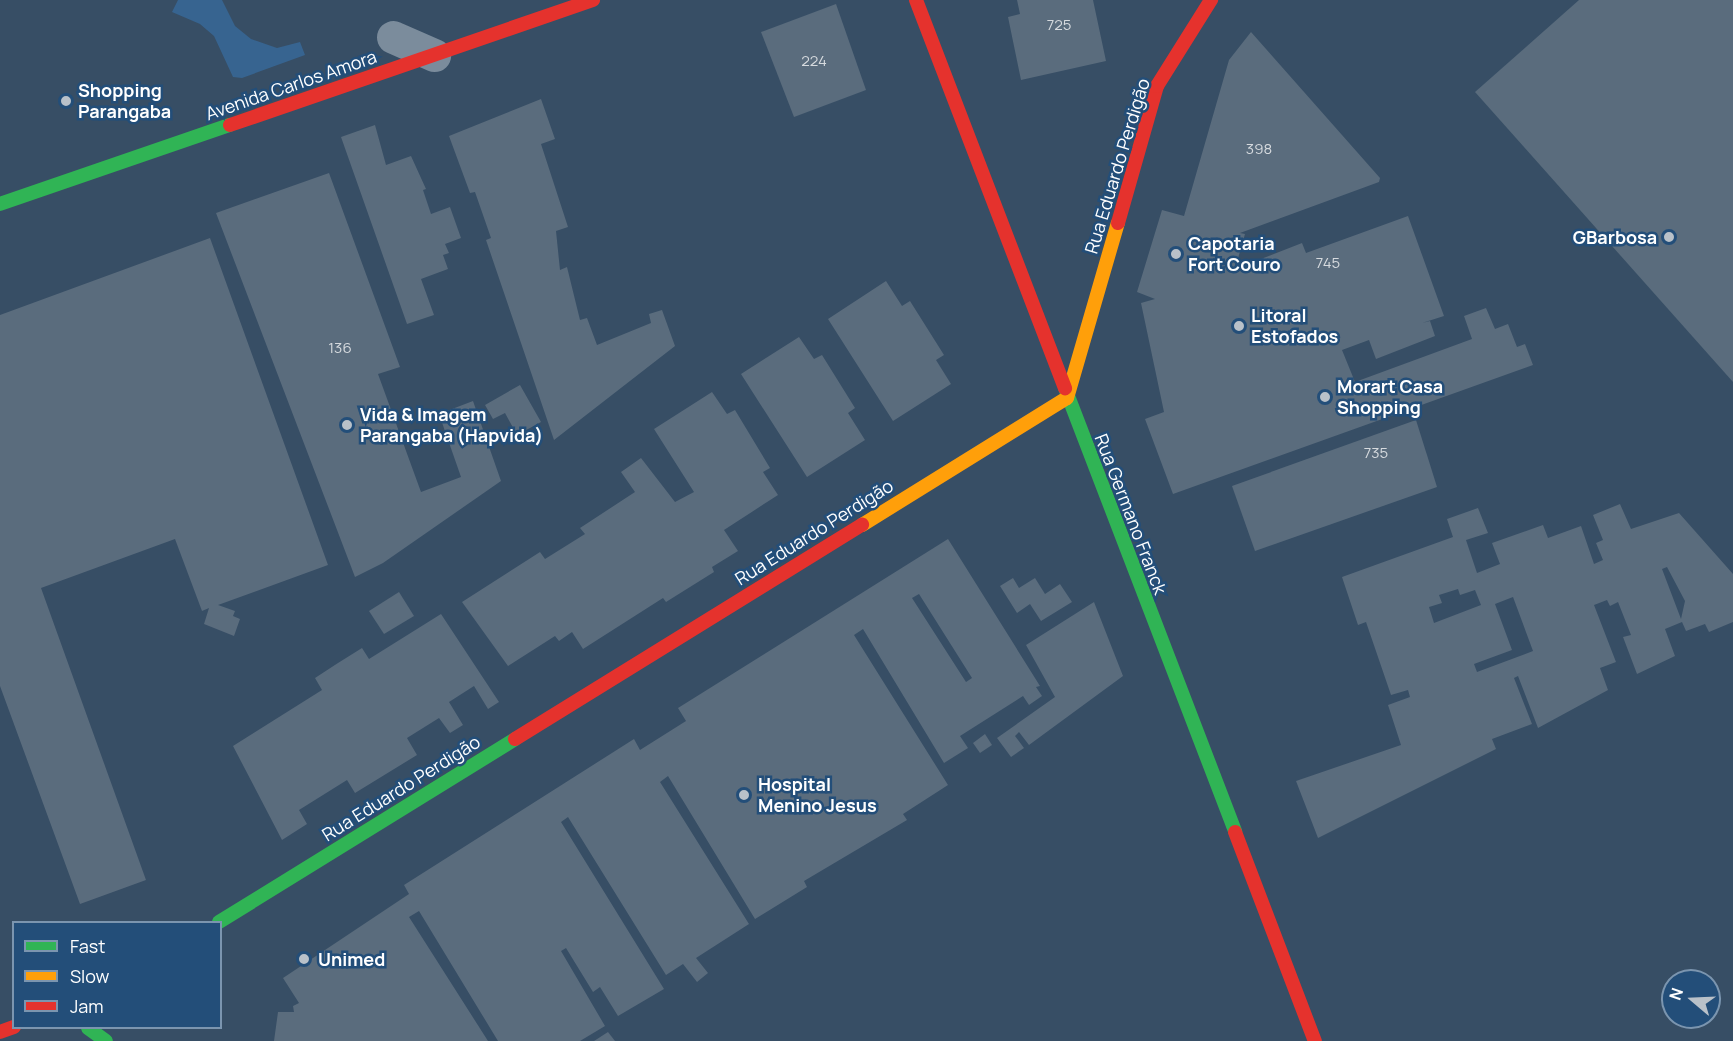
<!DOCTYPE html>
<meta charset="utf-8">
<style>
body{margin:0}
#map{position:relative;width:1733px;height:1041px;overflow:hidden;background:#374e65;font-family:Manrope,sans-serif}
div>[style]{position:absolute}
.green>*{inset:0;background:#376490}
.building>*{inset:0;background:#5a6c7d}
.street>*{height:33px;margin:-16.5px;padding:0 16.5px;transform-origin:16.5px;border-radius:16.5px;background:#7b8c9c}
.fast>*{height:14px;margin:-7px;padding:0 7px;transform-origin:7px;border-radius:7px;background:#30b455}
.slow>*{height:14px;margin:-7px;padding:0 7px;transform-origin:7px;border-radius:7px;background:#ff9f0a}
.jam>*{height:14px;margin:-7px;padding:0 7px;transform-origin:7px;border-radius:7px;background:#e5322d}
.dots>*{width:16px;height:16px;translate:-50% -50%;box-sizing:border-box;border:3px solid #234e79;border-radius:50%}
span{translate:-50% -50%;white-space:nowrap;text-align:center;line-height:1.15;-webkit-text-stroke:5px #234e79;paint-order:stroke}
.number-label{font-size:15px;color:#d6dade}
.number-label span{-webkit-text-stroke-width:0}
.street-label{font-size:18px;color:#fff}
.poi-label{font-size:18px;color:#fff;font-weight:700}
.left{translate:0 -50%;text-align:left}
.right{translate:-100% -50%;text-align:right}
.legend{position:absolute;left:12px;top:921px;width:210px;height:108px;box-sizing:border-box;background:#234e79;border:2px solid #7b95af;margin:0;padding:8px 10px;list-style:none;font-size:18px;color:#fff}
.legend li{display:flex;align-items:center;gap:12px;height:30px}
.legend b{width:30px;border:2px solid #7b95af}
.north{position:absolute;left:1661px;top:969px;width:60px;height:60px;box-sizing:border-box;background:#234e79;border:2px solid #7b95af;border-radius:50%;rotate:289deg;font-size:16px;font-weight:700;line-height:24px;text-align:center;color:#fff}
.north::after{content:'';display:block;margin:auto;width:21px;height:27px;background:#b9c1c9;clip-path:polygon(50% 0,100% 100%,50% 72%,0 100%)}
</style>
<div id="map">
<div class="green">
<i style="clip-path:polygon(178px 0,222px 0,235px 26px,251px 39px,277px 48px,300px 42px,305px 55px,242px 78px,233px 77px,214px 36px,200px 24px,172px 12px)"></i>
</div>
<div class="building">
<i style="clip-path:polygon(1017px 0,1093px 0,1106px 61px,1021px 80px,1008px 17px,1020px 14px)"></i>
<i style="clip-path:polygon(1579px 0,1733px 0,1733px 382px,1475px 92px)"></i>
<i style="clip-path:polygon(836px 4px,866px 90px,794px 117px,761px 32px)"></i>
<i style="clip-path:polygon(1251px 32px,1380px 178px,1379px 182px,1240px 233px,1245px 234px,1235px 269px,1302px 243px,1306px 253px,1408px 216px,1444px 316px,1422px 323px,1430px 321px,1435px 336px,1376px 359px,1369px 340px,1342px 350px,1355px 382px,1472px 339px,1464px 316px,1486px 308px,1495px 329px,1508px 324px,1517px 347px,1525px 344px,1533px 365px,1173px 494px,1145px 419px,1164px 412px,1141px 303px,1155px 299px,1137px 292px,1162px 210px,1184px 216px,1229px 60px)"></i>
<i style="clip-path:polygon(541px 99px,555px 139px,541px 144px,568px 227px,556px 231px,560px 270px,567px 267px,580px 320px,587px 318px,597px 345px,651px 323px,649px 314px,662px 310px,675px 346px,554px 440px,486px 240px,491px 238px,475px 192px,470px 193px,449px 136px)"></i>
<i style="clip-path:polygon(375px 125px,386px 165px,411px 156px,426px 189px,423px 190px,431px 214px,450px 207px,461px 238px,445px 244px,449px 253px,443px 255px,448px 269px,421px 279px,434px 315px,407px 324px,341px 137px)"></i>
<i style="clip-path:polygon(329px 173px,400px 367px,378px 374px,421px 492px,461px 477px,439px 414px,473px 401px,501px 481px,383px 563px,355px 577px,216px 213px)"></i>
<i style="clip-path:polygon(210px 238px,328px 565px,218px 605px,235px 611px,233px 616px,240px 619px,234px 636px,204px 624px,209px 608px,202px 611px,175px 539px,41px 588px,146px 880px,80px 904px,0 686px,0 315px)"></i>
<i style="clip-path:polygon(886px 281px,902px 306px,910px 301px,944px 355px,936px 360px,951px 384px,893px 421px,828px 319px)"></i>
<i style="clip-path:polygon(799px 337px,814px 359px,822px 355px,855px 408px,848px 413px,865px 440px,807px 477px,741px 374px)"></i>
<i style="clip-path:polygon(520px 385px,541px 422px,517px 435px,505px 413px,493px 419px,485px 405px)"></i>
<i style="clip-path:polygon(712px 392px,727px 414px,735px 410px,770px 468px,763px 472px,778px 495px,724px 530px,738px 551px,712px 567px,714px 572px,666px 602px,663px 598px,583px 649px,572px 632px,559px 641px,555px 636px,508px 666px,462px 602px,540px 552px,545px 559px,585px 534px,580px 528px,635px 492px,621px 472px,641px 458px,675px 502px,694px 492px,654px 429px)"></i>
<i style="clip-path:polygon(1416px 420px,1437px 487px,1255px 551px,1232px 486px)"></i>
<i style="clip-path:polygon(evenodd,1620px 504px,1631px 529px,1679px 513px,1733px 574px,1733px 622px,1709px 632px,1705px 624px,1686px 631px,1682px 622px,1665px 629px,1675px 656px,1637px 674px,1623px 637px,1631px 635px,1618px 602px,1610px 606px,1607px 600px,1594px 605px,1616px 662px,1600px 668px,1608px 690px,1538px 728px,1518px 676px,1514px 678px,1532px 724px,1492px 739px,1496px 749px,1318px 838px,1296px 781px,1401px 745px,1388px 705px,1410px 697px,1408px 690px,1391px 695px,1366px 622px,1358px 625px,1342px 577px,1453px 537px,1447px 519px,1478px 508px,1488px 533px,1466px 540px,1477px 573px,1500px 564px,1492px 543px,1543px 525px,1548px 538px,1581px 526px,1594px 564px,1603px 560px,1596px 543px,1603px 540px,1593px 515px,1620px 504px,1667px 567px,1685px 601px,1681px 619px,1662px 569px,1667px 567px,1620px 504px,1458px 589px,1460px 595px,1475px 590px,1481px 605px,1434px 623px,1429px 607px,1442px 603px,1439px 595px,1458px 589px,1620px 504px,1513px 597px,1533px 651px,1477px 672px,1474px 664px,1512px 650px,1495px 604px,1513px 597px)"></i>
<i style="clip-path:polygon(evenodd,948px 539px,1040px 686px,1036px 687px,1042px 696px,1029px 705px,1023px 696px,960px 736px,968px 748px,944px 763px,863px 629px,854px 635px,948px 785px,903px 814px,907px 820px,804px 881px,807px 887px,755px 919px,668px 776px,660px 782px,749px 924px,696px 958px,708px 973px,697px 982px,683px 964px,666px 975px,568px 817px,561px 822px,664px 989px,618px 1016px,600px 987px,593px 992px,566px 948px,561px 951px,605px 1026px,580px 1041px,498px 1041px,419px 911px,409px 917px,488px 1041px,274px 1041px,278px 1012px,294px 1012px,293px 1006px,299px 1003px,283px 978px,409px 894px,404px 885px,634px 739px,640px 750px,686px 721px,678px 708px,948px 539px,919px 594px,972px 678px,966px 682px,912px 598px,919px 594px)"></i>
<i style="clip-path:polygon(1013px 578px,1019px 588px,1035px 578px,1045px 594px,1060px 584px,1072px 602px,1041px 621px,1030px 604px,1017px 613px,1000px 586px)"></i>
<i style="clip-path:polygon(399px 592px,414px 616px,384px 634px,369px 611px)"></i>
<i style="clip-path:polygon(1094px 602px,1123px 676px,1029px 745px,1019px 732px,1015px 736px,1024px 748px,1011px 757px,997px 738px,1055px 697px,1026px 645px)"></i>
<i style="clip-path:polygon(441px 614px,499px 702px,488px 709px,474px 686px,449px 702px,463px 725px,450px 733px,439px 718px,407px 738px,417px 755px,355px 793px,347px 780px,299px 810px,307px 824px,282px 840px,233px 746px,322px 690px,315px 678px,338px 663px,362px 648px,369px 659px)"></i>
<i style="clip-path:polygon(985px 734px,992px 745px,980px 753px,973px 743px)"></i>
<i style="clip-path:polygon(608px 1032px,615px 1041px,594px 1041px)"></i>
</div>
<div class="street">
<i style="left:393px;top:37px;width:45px;rotate:23.7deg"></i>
</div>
<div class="fast">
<i style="left:0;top:204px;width:243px;rotate:-19deg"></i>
<i style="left:1065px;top:388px;width:475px;rotate:69deg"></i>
<i style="left:219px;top:922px;width:348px;rotate:-31.7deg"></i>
<i style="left:88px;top:1028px;width:22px;rotate:36deg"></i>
</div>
<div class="slow">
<i style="left:862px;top:525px;width:241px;rotate:-31.8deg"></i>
<i style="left:1067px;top:398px;width:182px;rotate:-73.8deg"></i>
</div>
<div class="jam">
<i style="left:916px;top:0;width:416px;rotate:69deg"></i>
<i style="left:230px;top:125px;width:384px;rotate:-19deg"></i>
<i style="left:1118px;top:223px;width:142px;rotate:-74.1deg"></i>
<i style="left:1157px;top:86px;width:102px;rotate:-57.9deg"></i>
<i style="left:515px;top:739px;width:408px;rotate:-31.7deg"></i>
<i style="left:1235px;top:832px;width:224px;rotate:69.1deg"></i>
<i style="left:0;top:1032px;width:15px;rotate:-20deg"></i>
</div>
<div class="dots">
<i style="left:66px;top:101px;background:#b9c1c9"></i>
<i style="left:1669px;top:237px;background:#b9c1c9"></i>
<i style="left:1176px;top:254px;background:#b9c1c9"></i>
<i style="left:1239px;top:326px;background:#b9c1c9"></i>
<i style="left:1325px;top:397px;background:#b9c1c9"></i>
<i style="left:347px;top:425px;background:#b9c1c9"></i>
<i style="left:744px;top:795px;background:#b9c1c9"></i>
<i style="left:304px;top:959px;background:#b9c1c9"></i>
</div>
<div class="number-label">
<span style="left:1059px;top:25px">725</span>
<span style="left:814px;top:61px">224</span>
<span style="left:1259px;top:149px">398</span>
<span style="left:1328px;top:263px">745</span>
<span style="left:340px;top:348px">136</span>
<span style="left:1376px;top:453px">735</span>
</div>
<div class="street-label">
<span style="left:291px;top:85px;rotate:-19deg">Avenida Carlos Amora</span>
<span style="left:1117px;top:166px;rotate:-73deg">Rua Eduardo Perdigão</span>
<span style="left:1131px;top:514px;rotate:69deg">Rua Germano Franck</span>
<span style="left:814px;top:532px;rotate:-32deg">Rua Eduardo Perdigão</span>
<span style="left:401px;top:788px;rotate:-32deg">Rua Eduardo Perdigão</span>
</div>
<div class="poi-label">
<span class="left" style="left:78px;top:101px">Shopping<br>Parangaba</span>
<span class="right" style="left:1657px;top:237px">GBarbosa</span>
<span class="left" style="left:1188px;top:254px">Capotaria<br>Fort Couro</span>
<span class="left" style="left:1251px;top:326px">Litoral<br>Estofados</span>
<span class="left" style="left:1337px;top:397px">Morart Casa<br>Shopping</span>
<span class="left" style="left:360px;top:425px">Vida &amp; Imagem<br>Parangaba (Hapvida)</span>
<span class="left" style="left:758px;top:795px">Hospital<br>Menino Jesus</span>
<span class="left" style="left:318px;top:959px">Unimed</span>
</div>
<ul class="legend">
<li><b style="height:8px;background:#30b455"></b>Fast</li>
<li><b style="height:8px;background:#ff9f0a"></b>Slow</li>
<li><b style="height:8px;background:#e5322d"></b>Jam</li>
</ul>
<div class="north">N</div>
</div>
